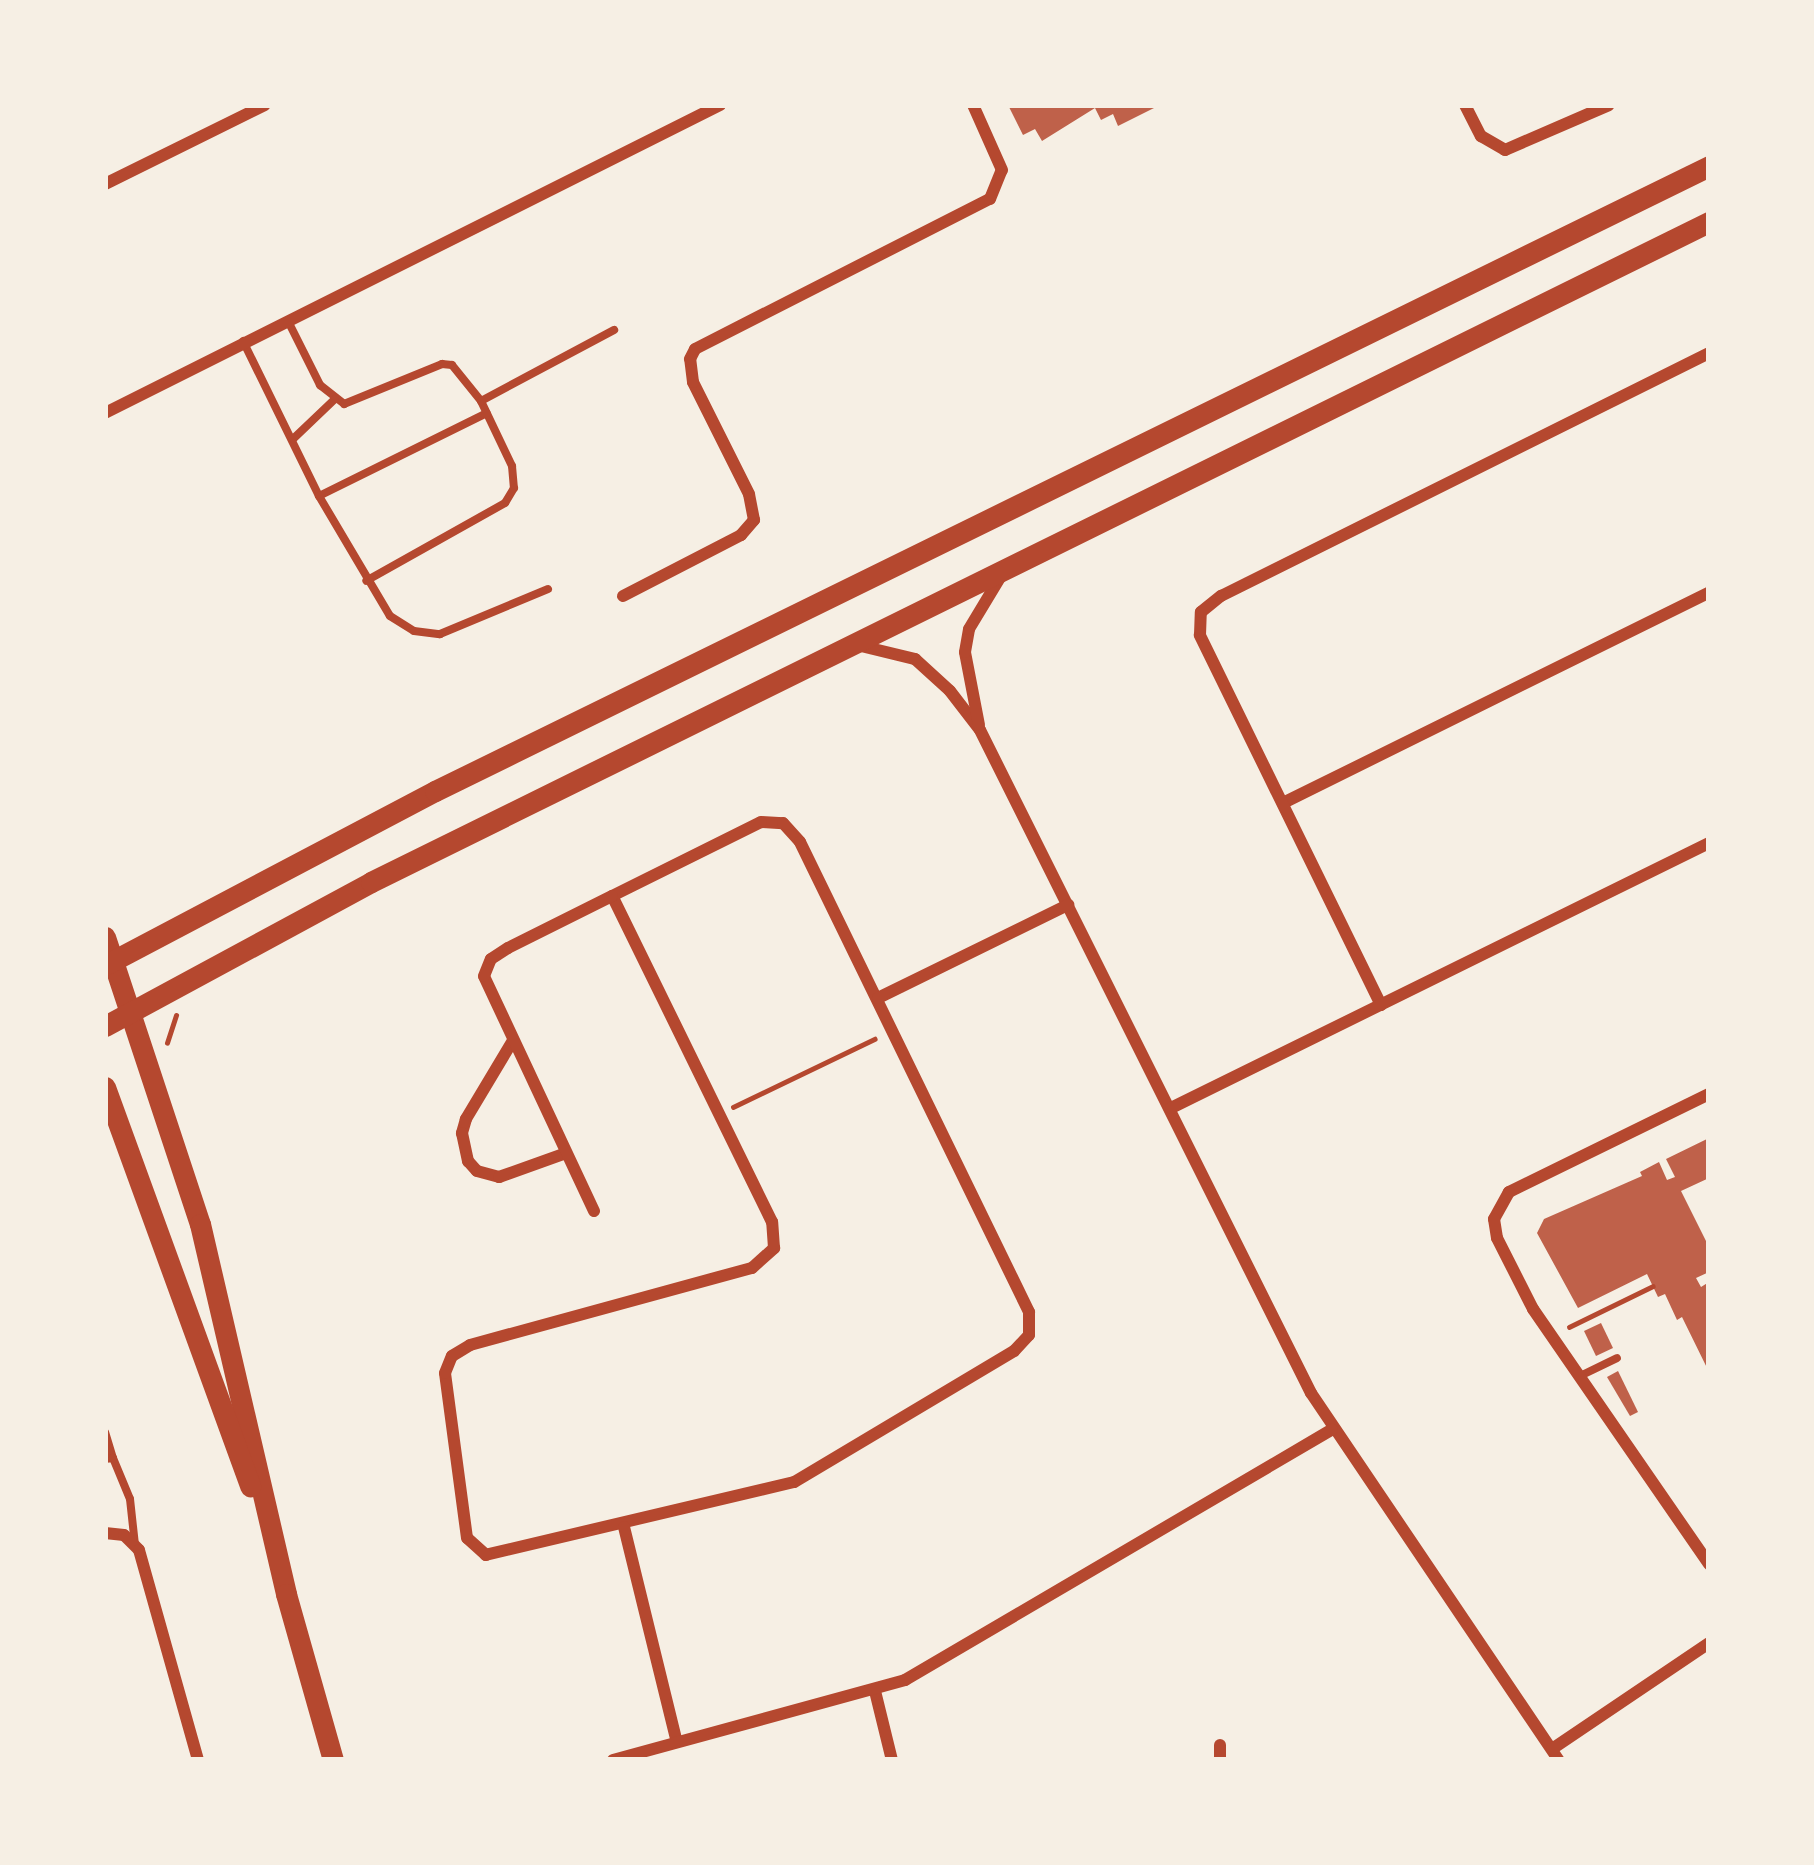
<!DOCTYPE html>
<style>
body{margin:0}
#map{position:relative;width:1814px;height:1865px;overflow:hidden;background:#f6efe4;font-family:Arial,sans-serif}
div>[style]{position:absolute}
.building>*{inset:0;background:#bf614a}
.path>*{height:4.5px;margin:-2.25px;padding:0 2.25px;transform-origin:2.25px;border-radius:2.25px;background:#b5482f}
.service>*{height:8px;margin:-4px;padding:0 4px;transform-origin:4px;border-radius:4px;background:#b5482f}
.minor>*{height:12px;margin:-6px;padding:0 6px;transform-origin:6px;border-radius:6px;background:#b5482f}
.secondary>*{height:21px;margin:-10.5px;padding:0 10.5px;transform-origin:10.5px;border-radius:10.5px;background:#b5482f}
.primary>*{height:21px;margin:-10.5px;padding:0 10.5px;transform-origin:10.5px;border-radius:10.5px;background:#b5482f}
span{translate:-50% -50%;white-space:nowrap;text-align:center;line-height:1.15;-webkit-text-stroke:9px #f6efe4;paint-order:stroke}
.frame{position:absolute;inset:0;border:108px solid #f6efe4;pointer-events:none}
</style>
<div id="map">
<div class="building">
<i style="clip-path:polygon(1008px 105px,1160px 105px,1118px 126px,1113px 114px,1101px 120px,1095px 108px,1042px 141px,1035px 129px,1023px 135px)"></i>
<i style="clip-path:polygon(1709px 1138px,1709px 1178px,1681px 1191px,1709px 1247px,1709px 1272px,1696px 1278px,1701px 1287px,1709px 1282px,1709px 1372px,1682px 1317px,1677px 1320px,1665px 1294px,1658px 1297px,1647px 1274px,1578px 1308px,1537px 1233px,1544px 1219px,1642px 1176px,1640px 1172px,1659px 1162px,1667px 1180px,1675px 1177px,1666px 1159px)"></i>
<i style="clip-path:polygon(1601px 1323px,1613px 1348px,1596px 1356px,1584px 1331px)"></i>
<i style="clip-path:polygon(1618px 1371px,1638px 1412px,1630px 1416px,1607px 1377px)"></i>
</div>
<div class="path">
<i style="left:167px;top:1043px;width:29px;rotate:-72deg"></i>
<i style="left:733px;top:1107px;width:157px;rotate:-25.7deg"></i>
<i style="left:1569px;top:1327px;width:93px;rotate:-26deg"></i>
</div>
<div class="service">
<i style="left:288px;top:321px;width:72px;rotate:63.4deg"></i>
<i style="left:320px;top:385px;width:31px;rotate:38deg"></i>
<i style="left:344px;top:404px;width:106px;rotate:-22.2deg"></i>
<i style="left:442px;top:364px;width:10px;rotate:6deg"></i>
<i style="left:452px;top:365px;width:46px;rotate:51.1deg"></i>
<i style="left:481px;top:401px;width:72px;rotate:64.5deg"></i>
<i style="left:512px;top:466px;width:22px;rotate:85deg"></i>
<i style="left:514px;top:488px;width:17px;rotate:121deg"></i>
<i style="left:505px;top:503px;width:159px;rotate:150.7deg"></i>
<i style="left:243px;top:341px;width:173px;rotate:63.9deg"></i>
<i style="left:319px;top:496px;width:139px;rotate:59.4deg"></i>
<i style="left:390px;top:616px;width:28px;rotate:32deg"></i>
<i style="left:414px;top:631px;width:26px;rotate:7deg"></i>
<i style="left:440px;top:634px;width:117px;rotate:-22.6deg"></i>
<i style="left:481px;top:401px;width:151px;rotate:-28.1deg"></i>
<i style="left:293px;top:439px;width:57px;rotate:-43.6deg"></i>
<i style="left:319px;top:496px;width:187px;rotate:-26.3deg"></i>
<i style="left:1580px;top:1376px;width:41px;rotate:-25.9deg"></i>
<i style="left:105px;top:1432px;width:27px;rotate:73deg"></i>
<i style="left:105px;top:1459px;width:8px;rotate:-7deg"></i>
<i style="left:113px;top:1458px;width:44px;rotate:67.5deg"></i>
<i style="left:130px;top:1499px;width:46px;rotate:83.8deg"></i>
</div>
<div class="minor">
<i style="left:1465px;top:105px;width:35px;rotate:63deg"></i>
<i style="left:1481px;top:136px;width:28px;rotate:30deg"></i>
<i style="left:1505px;top:150px;width:113px;rotate:-23.4deg"></i>
<i style="left:105px;top:184px;width:178px;rotate:-26.3deg"></i>
<i style="left:105px;top:413px;width:688px;rotate:-26.6deg"></i>
<i style="left:623px;top:596px;width:133px;rotate:-27.3deg"></i>
<i style="left:741px;top:535px;width:20px;rotate:-49deg"></i>
<i style="left:754px;top:520px;width:26px;rotate:-101deg"></i>
<i style="left:749px;top:494px;width:125px;rotate:-116.6deg"></i>
<i style="left:693px;top:382px;width:23px;rotate:-97deg"></i>
<i style="left:690px;top:359px;width:11px;rotate:-63deg"></i>
<i style="left:695px;top:349px;width:331px;rotate:-27deg"></i>
<i style="left:990px;top:199px;width:31px;rotate:-68deg"></i>
<i style="left:1002px;top:170px;width:71px;rotate:-114deg"></i>
<i style="left:857px;top:645px;width:60px;rotate:13.6deg"></i>
<i style="left:915px;top:659px;width:47px;rotate:42.4deg"></i>
<i style="left:950px;top:691px;width:49px;rotate:52.4deg"></i>
<i style="left:980px;top:730px;width:741px;rotate:63.47deg"></i>
<i style="left:1311px;top:1393px;width:443px;rotate:56deg"></i>
<i style="left:979px;top:725px;width:74px;rotate:-100.9deg"></i>
<i style="left:965px;top:652px;width:23px;rotate:-80deg"></i>
<i style="left:969px;top:629px;width:62px;rotate:-58.9deg"></i>
<i style="left:1283px;top:803px;width:475px;rotate:-26.3deg"></i>
<i style="left:761px;top:822px;width:22px;rotate:3deg"></i>
<i style="left:783px;top:823px;width:25px;rotate:48deg"></i>
<i style="left:800px;top:842px;width:523px;rotate:64.02deg"></i>
<i style="left:1029px;top:1312px;width:23px;rotate:90deg"></i>
<i style="left:1029px;top:1335px;width:22px;rotate:133deg"></i>
<i style="left:1014px;top:1351px;width:256px;rotate:149.2deg"></i>
<i style="left:794px;top:1482px;width:317px;rotate:166.7deg"></i>
<i style="left:486px;top:1555px;width:25px;rotate:-138deg"></i>
<i style="left:467px;top:1538px;width:166px;rotate:-97.6deg"></i>
<i style="left:445px;top:1373px;width:18px;rotate:-68deg"></i>
<i style="left:452px;top:1356px;width:21px;rotate:-31deg"></i>
<i style="left:470px;top:1345px;width:292px;rotate:-15.3deg"></i>
<i style="left:752px;top:1268px;width:30px;rotate:-42deg"></i>
<i style="left:774px;top:1248px;width:26px;rotate:-94deg"></i>
<i style="left:772px;top:1222px;width:363px;rotate:-116.1deg"></i>
<i style="left:612px;top:896px;width:166px;rotate:-26.4deg"></i>
<i style="left:878px;top:998px;width:212px;rotate:-26.1deg"></i>
<i style="left:1381px;top:1005px;width:412px;rotate:-116.1deg"></i>
<i style="left:1200px;top:635px;width:23px;rotate:-88deg"></i>
<i style="left:1201px;top:612px;width:26px;rotate:-39deg"></i>
<i style="left:1221px;top:596px;width:545px;rotate:-26.47deg"></i>
<i style="left:512px;top:1042px;width:90px;rotate:120.9deg"></i>
<i style="left:466px;top:1119px;width:15px;rotate:106deg"></i>
<i style="left:462px;top:1133px;width:29px;rotate:78deg"></i>
<i style="left:468px;top:1161px;width:13px;rotate:48deg"></i>
<i style="left:477px;top:1171px;width:23px;rotate:15deg"></i>
<i style="left:499px;top:1177px;width:71px;rotate:-19.7deg"></i>
<i style="left:1709px;top:1094px;width:223px;rotate:153.9deg"></i>
<i style="left:1509px;top:1192px;width:31px;rotate:119deg"></i>
<i style="left:1494px;top:1219px;width:19px;rotate:81deg"></i>
<i style="left:1497px;top:1238px;width:80px;rotate:63.1deg"></i>
<i style="left:1533px;top:1309px;width:310px;rotate:55.4deg"></i>
<i style="left:1171px;top:1108px;width:600px;rotate:-26.22deg"></i>
<i style="left:594px;top:1211px;width:259px;rotate:-115.1deg"></i>
<i style="left:484px;top:976px;width:18px;rotate:-68deg"></i>
<i style="left:491px;top:959px;width:20px;rotate:-33deg"></i>
<i style="left:508px;top:948px;width:116px;rotate:-26.6deg"></i>
<i style="left:624px;top:1527px;width:221px;rotate:76.2deg"></i>
<i style="left:105px;top:1533px;width:19px;rotate:6deg"></i>
<i style="left:124px;top:1535px;width:21px;rotate:45deg"></i>
<i style="left:139px;top:1550px;width:218px;rotate:74.3deg"></i>
<i style="left:875px;top:1691px;width:71px;rotate:76.2deg"></i>
<i style="left:1552px;top:1749px;width:189px;rotate:-34deg"></i>
<i style="left:613px;top:1760px;width:303px;rotate:-15.3deg"></i>
<i style="left:905px;top:1680px;width:495px;rotate:-30.4deg"></i>
<i style="left:1220px;top:1760px;width:15px;rotate:-90deg"></i>
</div>
<div class="secondary">
<i style="left:105px;top:937px;width:302px;rotate:71.7deg"></i>
<i style="left:200px;top:1224px;width:380px;rotate:76.9deg"></i>
<i style="left:286px;top:1594px;width:173px;rotate:74.2deg"></i>
<i style="left:105px;top:1087px;width:425px;rotate:70deg"></i>
</div>
<div class="primary">
<i style="left:105px;top:965px;width:373px;rotate:-27.8deg"></i>
<i style="left:435px;top:791px;width:1419px;rotate:-26.13deg"></i>
<i style="left:105px;top:1026px;width:302px;rotate:-28.4deg"></i>
<i style="left:371px;top:882px;width:1492px;rotate:-26.26deg"></i>
</div>
<div class="frame"></div>
</div>
